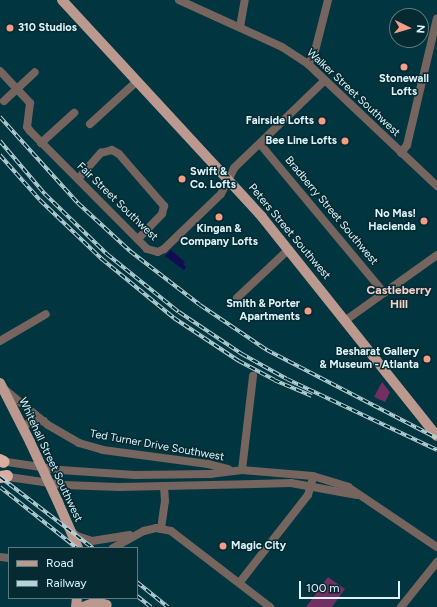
<!DOCTYPE html>
<style>
body{margin:0}
#map{position:relative;width:437px;height:607px;overflow:hidden;background:#01353f;font-family:Figtree,sans-serif}
div>[style]{position:absolute}
.green>*{inset:0;background:#712f64}
.water>*{inset:0;background:#120b51}
.minor>*{height:8px;margin:-4px;padding:0 4px;transform-origin:4px;border-radius:4px;background:#76645f}
.major>*{height:10px;margin:-5px;padding:0 5px;transform-origin:5px;border-radius:5px;background:#bc998f}
.highway>*{height:12px;margin:-6px;padding:0 6px;transform-origin:6px;border-radius:6px;background:#d8aea2}
.rail>*{height:3.5px;margin-top:-1.75px;transform-origin:0;background:repeating-linear-gradient(90deg,#052a32 0 6px,#b5d2d9 0 12px);box-sizing:border-box;border-block:1px solid #b5d2d9}
.major-bridge>*{height:10px;margin:-5px;padding:0 5px;transform-origin:5px;border-radius:5px;background:#bc998f}
.dots>*{width:11px;height:11px;translate:-50% -50%;box-sizing:border-box;border:2px solid #052a32;border-radius:50%}
span{translate:-50% -50%;white-space:nowrap;text-align:center;line-height:1.15;-webkit-text-stroke:3px #052a32;paint-order:stroke}
.poi-label{font-size:11px;color:#ddf5fc;font-weight:700}
.left{translate:0 -50%;text-align:left}
.right{translate:-100% -50%;text-align:right}
.street-label{font-size:11px;color:#ddf5fc}
.neighbourhood-label{font-size:12px;color:#f4d2c9;font-weight:700}
.legend{position:absolute;left:8px;top:547px;width:130px;height:52px;box-sizing:border-box;background:#052a32;border:1px solid #5b7b83;margin:0;padding:5px 7px;list-style:none;font-size:12px;color:#ddf5fc}
.legend li{display:flex;align-items:center;gap:8px;height:20px}
.legend b{width:20px;border:1px solid #5b7b83}
.north{position:absolute;left:389px;top:8px;width:40px;height:40px;box-sizing:border-box;background:#052a32;border:1px solid #5b7b83;border-radius:50%;rotate:95deg;font-size:11px;font-weight:700;line-height:16px;text-align:center;color:#ddf5fc}
.north::after{content:'';display:block;margin:auto;width:14px;height:18px;background:#f49e87;clip-path:polygon(50% 0,100% 100%,50% 72%,0 100%)}
.scale{position:absolute;left:299px;top:581px;width:101px;height:18px;box-sizing:border-box;border:2px solid #ddf5fc;border-top:0;padding-left:5px;font-size:12px;line-height:14px;white-space:nowrap;color:#ddf5fc;-webkit-text-stroke:3px #052a32;paint-order:stroke}
</style>
<div id="map">
<div class="green">
<i style="clip-path:polygon(382px 382px,390px 392px,385px 402px,374px 397px)"></i>
<i style="clip-path:polygon(328px 577px,345px 589px,332px 607px,306px 607px)"></i>
</div>
<div class="water">
<i style="clip-path:polygon(171px 250px,185px 262px,183px 264px,186px 267px,184px 270px,165px 256px)"></i>
</div>
<div class="minor">
<i style="left:179px;top:0;width:113px;rotate:24.5deg"></i>
<i style="left:282px;top:47px;width:31px;rotate:33deg"></i>
<i style="left:308px;top:64px;width:178px;rotate:43.4deg"></i>
<i style="left:240px;top:27px;width:27px;rotate:-80deg"></i>
<i style="left:308px;top:64px;width:11px;rotate:-56deg"></i>
<i style="left:314px;top:55px;width:57px;rotate:-75.7deg"></i>
<i style="left:0;top:71px;width:44px;rotate:46.8deg"></i>
<i style="left:30px;top:103px;width:24px;rotate:97deg"></i>
<i style="left:27px;top:127px;width:5px;rotate:53deg"></i>
<i style="left:30px;top:131px;width:166px;rotate:45.2deg"></i>
<i style="left:147px;top:249px;width:11px;rotate:15deg"></i>
<i style="left:158px;top:252px;width:7px;rotate:-27deg"></i>
<i style="left:164px;top:249px;width:79px;rotate:-44deg"></i>
<i style="left:221px;top:194px;width:29px;rotate:-63deg"></i>
<i style="left:234px;top:168px;width:125px;rotate:-44deg"></i>
<i style="left:4px;top:101px;width:42px;rotate:-43.1deg"></i>
<i style="left:90px;top:124px;width:62px;rotate:-42.4deg"></i>
<i style="left:41px;top:143px;width:45px;rotate:-42.3deg"></i>
<i style="left:260px;top:144px;width:194px;rotate:50.2deg"></i>
<i style="left:401px;top:153px;width:10px;rotate:-53deg"></i>
<i style="left:407px;top:145px;width:130px;rotate:-76.7deg"></i>
<i style="left:78px;top:179px;width:35px;rotate:-49deg"></i>
<i style="left:101px;top:153px;width:11px;rotate:-15deg"></i>
<i style="left:112px;top:150px;width:8px;rotate:30deg"></i>
<i style="left:119px;top:154px;width:69px;rotate:49.1deg"></i>
<i style="left:164px;top:206px;width:8px;rotate:104deg"></i>
<i style="left:162px;top:214px;width:35px;rotate:134deg"></i>
<i style="left:237px;top:298px;width:71px;rotate:-43.3deg"></i>
<i style="left:346px;top:320px;width:112px;rotate:-35.5deg"></i>
<i style="left:0;top:341px;width:53px;rotate:-30.4deg"></i>
<i style="left:3px;top:388px;width:58px;rotate:39.4deg"></i>
<i style="left:48px;top:425px;width:36px;rotate:30deg"></i>
<i style="left:79px;top:443px;width:25px;rotate:16deg"></i>
<i style="left:103px;top:450px;width:106px;rotate:7.6deg"></i>
<i style="left:208px;top:464px;width:21px;rotate:14deg"></i>
<i style="left:22px;top:427px;width:8px;rotate:-30deg"></i>
<i style="left:29px;top:423px;width:15px;rotate:-8deg"></i>
<i style="left:0;top:461px;width:61px;rotate:8.5deg"></i>
<i style="left:60px;top:470px;width:75px;rotate:3.8deg"></i>
<i style="left:135px;top:475px;width:75px;rotate:-0.8deg"></i>
<i style="left:210px;top:474px;width:32px;rotate:-7deg"></i>
<i style="left:242px;top:470px;width:71px;rotate:4.8deg"></i>
<i style="left:313px;top:476px;width:37px;rotate:17deg"></i>
<i style="left:348px;top:487px;width:107px;rotate:34deg"></i>
<i style="left:242px;top:470px;width:95px;rotate:-83.3deg"></i>
<i style="left:2px;top:476px;width:62px;rotate:8.4deg"></i>
<i style="left:63px;top:485px;width:56px;rotate:2deg"></i>
<i style="left:119px;top:487px;width:172px;rotate:-1.3deg"></i>
<i style="left:291px;top:483px;width:67px;rotate:10.3deg"></i>
<i style="left:161px;top:529px;width:28px;rotate:-82deg"></i>
<i style="left:165px;top:501px;width:14px;rotate:-94deg"></i>
<i style="left:70px;top:530px;width:9px;rotate:41deg"></i>
<i style="left:77px;top:536px;width:16px;rotate:18deg"></i>
<i style="left:92px;top:541px;width:38px;rotate:-9deg"></i>
<i style="left:113px;top:548px;width:35px;rotate:-29deg"></i>
<i style="left:144px;top:531px;width:12px;rotate:-14deg"></i>
<i style="left:156px;top:528px;width:15px;rotate:11deg"></i>
<i style="left:171px;top:531px;width:125px;rotate:37.5deg"></i>
<i style="left:0;top:557px;width:9px;rotate:6deg"></i>
<i style="left:240px;top:582px;width:110px;rotate:-52deg"></i>
<i style="left:308px;top:495px;width:15px;rotate:-74deg"></i>
<i style="left:401px;top:607px;width:58px;rotate:-51.3deg"></i>
</div>
<div class="major">
<i style="left:62px;top:0;width:295px;rotate:47.3deg"></i>
<i style="left:262px;top:217px;width:280px;rotate:51.4deg"></i>
<i style="left:0;top:383px;width:66px;rotate:63deg"></i>
<i style="left:58px;top:502px;width:50px;rotate:66.5deg"></i>
<i style="left:76px;top:607px;width:9px;rotate:-84deg"></i>
<i style="left:83px;top:607px;width:14px;rotate:-21deg"></i>
<i style="left:96px;top:602px;width:11px;rotate:15deg"></i>
</div>
<div class="highway">
<i style="left:0;top:460px;width:4px;rotate:27deg"></i>
<i style="left:0;top:477px;width:7px;rotate:-8deg"></i>
</div>
<div class="rail">
<i style="left:0;top:117px;width:116px;rotate:47.8deg"></i>
<i style="left:78px;top:203px;width:71px;rotate:42.7deg"></i>
<i style="left:130px;top:251px;width:88px;rotate:37.6deg"></i>
<i style="left:200px;top:305px;width:81px;rotate:33.9deg"></i>
<i style="left:267px;top:350px;width:191px;rotate:27.4deg"></i>
<i style="left:0;top:141px;width:70px;rotate:49.7deg"></i>
<i style="left:45px;top:194px;width:86px;rotate:44.1deg"></i>
<i style="left:107px;top:254px;width:92px;rotate:38.9deg"></i>
<i style="left:179px;top:312px;width:76px;rotate:33.7deg"></i>
<i style="left:242px;top:354px;width:51px;rotate:29.1deg"></i>
<i style="left:287px;top:379px;width:166px;rotate:25.3deg"></i>
<i style="left:0;top:155px;width:60px;rotate:48.4deg"></i>
<i style="left:40px;top:200px;width:86px;rotate:43.6deg"></i>
<i style="left:102px;top:259px;width:93px;rotate:39.3deg"></i>
<i style="left:174px;top:318px;width:78px;rotate:33.5deg"></i>
<i style="left:239px;top:361px;width:40px;rotate:28deg"></i>
<i style="left:274px;top:380px;width:41px;rotate:22.8deg"></i>
<i style="left:0;top:477px;width:117px;rotate:37.4deg"></i>
<i style="left:0;top:487px;width:98px;rotate:38.4deg"></i>
<i style="left:137px;top:582px;width:40px;rotate:39deg"></i>
<i style="left:137px;top:596px;width:18px;rotate:38deg"></i>
</div>
<div class="major-bridge">
<i style="left:30px;top:442px;width:66px;rotate:65deg"></i>
</div>
<div class="dots">
<i style="left:10px;top:28px;background:#f49e87"></i>
<i style="left:404px;top:67px;background:#f49e87"></i>
<i style="left:322px;top:121px;background:#f49e87"></i>
<i style="left:345px;top:141px;background:#f49e87"></i>
<i style="left:182px;top:179px;background:#f49e87"></i>
<i style="left:219px;top:217px;background:#f49e87"></i>
<i style="left:424px;top:221px;background:#f49e87"></i>
<i style="left:308px;top:311px;background:#f49e87"></i>
<i style="left:427px;top:359px;background:#f49e87"></i>
<i style="left:223px;top:546px;background:#f49e87"></i>
</div>
<div class="poi-label">
<span class="left" style="left:18px;top:28px">310 Studios</span>
<span style="left:404px;top:86px">Stonewall<br>Lofts</span>
<span class="right" style="left:314px;top:121px">Fairside Lofts</span>
<span class="right" style="left:337px;top:141px">Bee Line Lofts</span>
<span class="left" style="left:190px;top:179px">Swift &amp;<br>Co. Lofts</span>
<span class="right" style="left:416px;top:221px">No Mas!<br>Hacienda</span>
<span style="left:219px;top:236px">Kingan &amp;<br>Company Lofts</span>
<span class="right" style="left:300px;top:311px">Smith &amp; Porter<br>Apartments</span>
<span class="right" style="left:419px;top:359px">Besharat Gallery<br>&amp; Museum - Atlanta</span>
<span class="left" style="left:231px;top:546px">Magic City</span>
</div>
<div class="street-label">
<span style="left:353px;top:93px;rotate:43deg">Walker Street Southwest</span>
<span style="left:117px;top:202px;rotate:44deg">Fair Street Southwest</span>
<span style="left:331px;top:211px;rotate:50deg">Bradberry Street Southwest</span>
<span style="left:289px;top:232px;rotate:50deg">Peters Street Southwest</span>
<span style="left:157px;top:446px;rotate:10deg">Ted Turner Drive Southwest</span>
<span style="left:50px;top:460px;rotate:65deg">Whitehall Street Southwest</span>
</div>
<div class="neighbourhood-label">
<span style="left:399px;top:298px">Castleberry<br>Hill</span>
</div>
<ul class="legend">
<li><b style="height:5px;background:#bc998f"></b>Road</li>
<li><b style="height:5px;background:#b5d2d9"></b>Railway</li>
</ul>
<div class="north">N</div>
<div class="scale">100 m</div>
</div>
